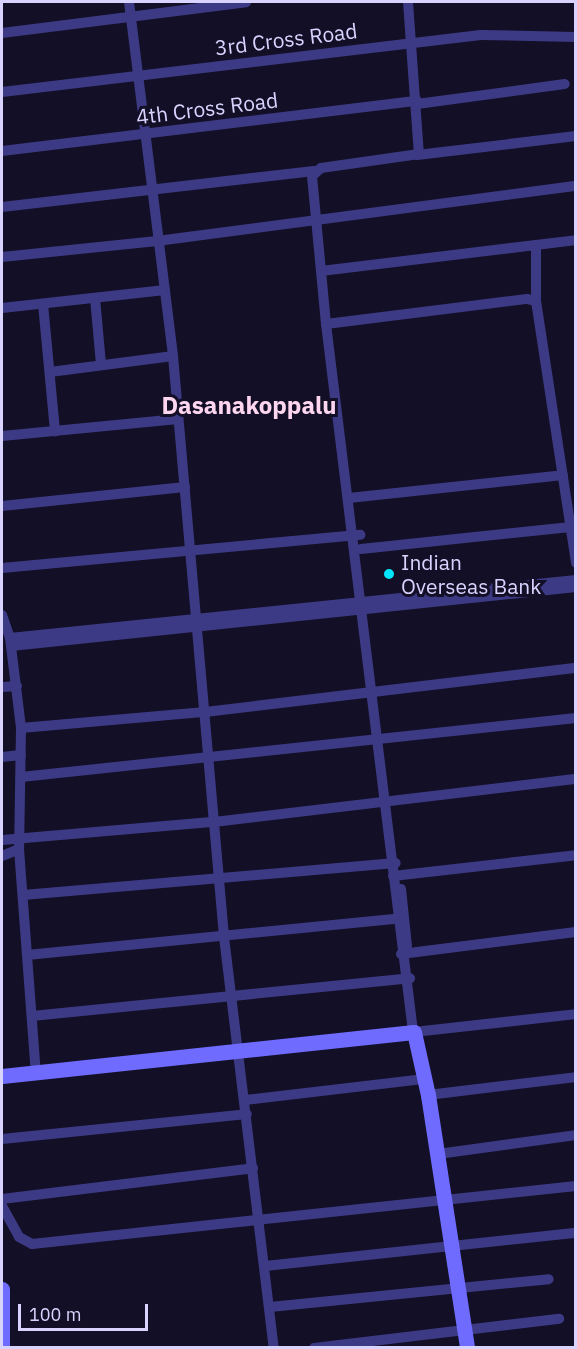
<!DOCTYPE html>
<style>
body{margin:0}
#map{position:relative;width:577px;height:1349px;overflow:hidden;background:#130f26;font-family:"IBM Plex Sans",sans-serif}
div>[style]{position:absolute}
.street>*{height:10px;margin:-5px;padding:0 5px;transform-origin:5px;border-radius:5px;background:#3d3a85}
.secondary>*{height:15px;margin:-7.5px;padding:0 7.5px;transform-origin:7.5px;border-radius:7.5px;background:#6f6bff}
.dots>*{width:16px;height:16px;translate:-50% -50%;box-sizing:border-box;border:3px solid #130f26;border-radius:50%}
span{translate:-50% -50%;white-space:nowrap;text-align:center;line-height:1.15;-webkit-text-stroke:6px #130f26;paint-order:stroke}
.street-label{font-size:21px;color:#d9d4ff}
.poi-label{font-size:21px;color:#d9d4ff}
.left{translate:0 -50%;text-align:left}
.quarter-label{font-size:24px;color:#ffd6f0;font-weight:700}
.frame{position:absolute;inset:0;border:3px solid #d9d4ff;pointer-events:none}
.scale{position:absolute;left:18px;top:1304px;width:130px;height:27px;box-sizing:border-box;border:3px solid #d9d4ff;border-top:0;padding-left:8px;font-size:18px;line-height:21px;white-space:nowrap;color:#d9d4ff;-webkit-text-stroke:4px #130f26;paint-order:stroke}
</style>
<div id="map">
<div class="street">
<i style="left:129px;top:2px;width:357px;rotate:82.9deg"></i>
<i style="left:173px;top:356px;width:583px;rotate:84.98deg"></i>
<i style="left:224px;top:937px;width:414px;rotate:83.1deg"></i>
<i style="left:408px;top:2px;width:152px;rotate:85.9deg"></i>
<i style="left:419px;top:154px;width:99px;rotate:171.9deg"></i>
<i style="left:321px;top:168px;width:12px;rotate:138deg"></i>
<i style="left:312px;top:176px;width:149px;rotate:84.6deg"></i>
<i style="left:326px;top:324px;width:713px;rotate:82.99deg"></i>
<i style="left:2px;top:33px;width:246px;rotate:-7.2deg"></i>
<i style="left:2px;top:92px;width:482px;rotate:-6.8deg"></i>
<i style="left:481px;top:35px;width:95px;rotate:1.2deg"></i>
<i style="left:417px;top:104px;width:149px;rotate:-7.7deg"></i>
<i style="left:2px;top:151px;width:418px;rotate:-6.9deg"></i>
<i style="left:417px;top:155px;width:160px;rotate:-6.8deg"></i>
<i style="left:2px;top:207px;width:314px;rotate:-6.6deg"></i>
<i style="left:536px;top:245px;width:56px;rotate:90deg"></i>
<i style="left:2px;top:257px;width:156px;rotate:-5.9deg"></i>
<i style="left:157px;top:241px;width:423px;rotate:-7.5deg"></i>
<i style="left:321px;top:271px;width:257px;rotate:-6.9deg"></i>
<i style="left:95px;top:298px;width:66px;rotate:84.8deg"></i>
<i style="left:43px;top:304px;width:128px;rotate:84.6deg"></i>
<i style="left:2px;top:308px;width:164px;rotate:-6.3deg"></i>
<i style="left:326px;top:324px;width:203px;rotate:-7.1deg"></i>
<i style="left:527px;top:299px;width:9px;rotate:13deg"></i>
<i style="left:536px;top:301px;width:265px;rotate:81.3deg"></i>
<i style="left:50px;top:372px;width:124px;rotate:-7.4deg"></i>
<i style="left:2px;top:436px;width:177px;rotate:-5.5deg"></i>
<i style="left:349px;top:498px;width:215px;rotate:-6.1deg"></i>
<i style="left:2px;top:506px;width:184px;rotate:-5.9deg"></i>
<i style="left:361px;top:549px;width:211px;rotate:-6deg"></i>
<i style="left:2px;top:568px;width:360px;rotate:-5.3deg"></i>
<i style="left:2px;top:615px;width:24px;rotate:71deg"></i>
<i style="left:10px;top:638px;width:91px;rotate:83deg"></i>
<i style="left:21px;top:728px;width:121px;rotate:90.9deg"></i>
<i style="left:19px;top:849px;width:225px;rotate:85.7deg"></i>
<i style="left:10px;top:638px;width:569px;rotate:-5.85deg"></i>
<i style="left:11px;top:646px;width:568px;rotate:-5.96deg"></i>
<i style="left:2px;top:687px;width:15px;rotate:-4deg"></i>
<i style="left:21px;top:728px;width:185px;rotate:-5deg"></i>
<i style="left:205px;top:712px;width:374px;rotate:-6.8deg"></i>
<i style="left:2px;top:757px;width:19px;rotate:-6deg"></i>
<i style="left:21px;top:777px;width:558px;rotate:-6.07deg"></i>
<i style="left:2px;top:840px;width:213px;rotate:-4.9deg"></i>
<i style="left:214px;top:822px;width:365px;rotate:-6.8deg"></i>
<i style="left:2px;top:856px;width:18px;rotate:-22deg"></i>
<i style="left:393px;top:876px;width:184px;rotate:-6.5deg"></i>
<i style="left:401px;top:889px;width:57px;rotate:84deg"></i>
<i style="left:23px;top:895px;width:374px;rotate:-4.9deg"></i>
<i style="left:401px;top:954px;width:176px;rotate:-7.2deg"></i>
<i style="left:27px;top:955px;width:376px;rotate:-5.6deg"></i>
<i style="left:32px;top:1016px;width:380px;rotate:-5.7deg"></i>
<i style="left:414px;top:1032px;width:163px;rotate:-6.3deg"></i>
<i style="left:428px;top:1095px;width:149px;rotate:-6.9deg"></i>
<i style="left:245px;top:1100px;width:179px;rotate:-6.7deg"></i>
<i style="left:2px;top:1139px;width:246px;rotate:-5.8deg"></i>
<i style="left:438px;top:1154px;width:139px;rotate:-7.8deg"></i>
<i style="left:2px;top:1199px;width:253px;rotate:-7deg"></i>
<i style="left:2px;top:1206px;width:35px;rotate:61deg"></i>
<i style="left:19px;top:1237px;width:15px;rotate:28deg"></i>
<i style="left:32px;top:1244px;width:547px;rotate:-6.09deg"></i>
<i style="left:265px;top:1266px;width:313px;rotate:-6.1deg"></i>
<i style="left:270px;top:1307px;width:280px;rotate:-5.7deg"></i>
<i style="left:314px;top:1348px;width:247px;rotate:-6.8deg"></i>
</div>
<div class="secondary">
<i style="left:2px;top:1076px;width:414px;rotate:-6.1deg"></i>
<i style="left:414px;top:1032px;width:65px;rotate:77.5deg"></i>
<i style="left:428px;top:1095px;width:256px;rotate:81.2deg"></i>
<i style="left:2px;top:1289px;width:59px;rotate:90deg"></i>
</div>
<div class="dots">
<i style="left:389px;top:574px;background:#00e5ff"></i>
</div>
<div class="street-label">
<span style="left:286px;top:39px;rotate:-7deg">3rd Cross Road</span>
<span style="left:207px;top:108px;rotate:-7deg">4th Cross Road</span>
</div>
<div class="poi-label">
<span class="left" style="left:401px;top:574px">Indian<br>Overseas Bank</span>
</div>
<div class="quarter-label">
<span style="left:249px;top:406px">Dasanakoppalu</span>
</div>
<div class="frame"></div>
<div class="scale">100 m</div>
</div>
